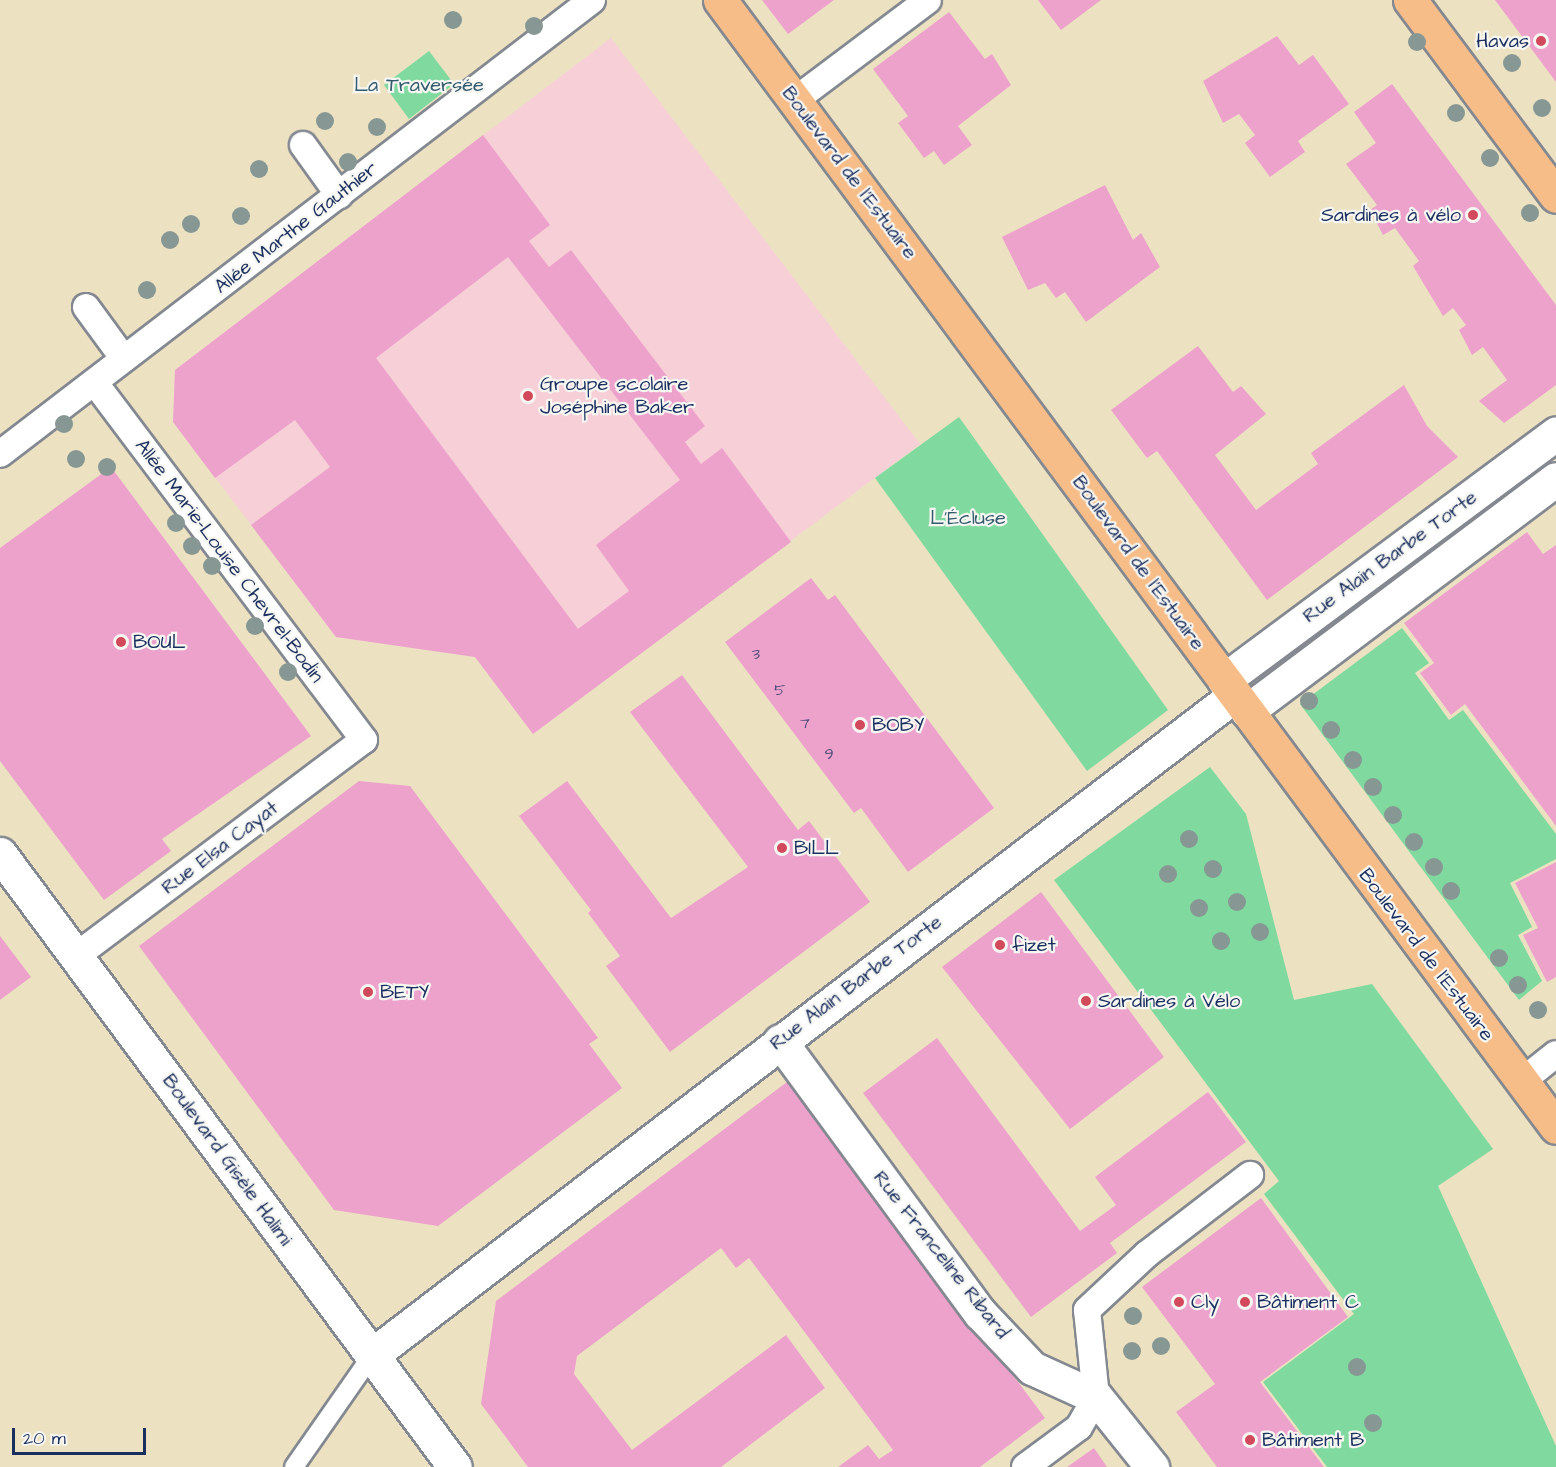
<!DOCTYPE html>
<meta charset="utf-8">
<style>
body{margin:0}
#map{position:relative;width:1556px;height:1467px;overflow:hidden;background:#ece2c2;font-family:"Architects Daughter",sans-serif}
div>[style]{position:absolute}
.built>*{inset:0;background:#f6cfd7}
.green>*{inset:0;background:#80da9f}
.building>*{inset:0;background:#eda2cc}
.roads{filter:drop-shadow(2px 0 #848890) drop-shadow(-2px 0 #848890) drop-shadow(0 2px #848890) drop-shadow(0 -2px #848890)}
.service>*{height:18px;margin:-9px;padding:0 9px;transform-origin:9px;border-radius:9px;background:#fff}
.pedestrian>*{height:26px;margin:-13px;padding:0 13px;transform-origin:13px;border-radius:13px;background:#fff}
.minor>*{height:33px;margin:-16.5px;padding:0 16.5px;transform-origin:16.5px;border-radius:16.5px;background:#fff}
.tertiary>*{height:33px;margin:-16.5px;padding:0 16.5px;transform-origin:16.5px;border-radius:16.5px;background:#fff}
.primary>*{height:33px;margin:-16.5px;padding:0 16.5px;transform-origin:16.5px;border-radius:16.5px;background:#f7bd88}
.trees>*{width:18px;height:18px;margin:-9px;border-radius:50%;background:#879794}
.dots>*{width:16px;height:16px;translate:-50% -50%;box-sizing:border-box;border:3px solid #f6f6f2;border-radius:50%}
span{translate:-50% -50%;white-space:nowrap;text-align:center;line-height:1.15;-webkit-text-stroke:4.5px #f6f6f2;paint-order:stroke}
.number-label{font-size:16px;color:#504c7a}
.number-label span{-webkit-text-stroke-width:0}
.poi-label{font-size:20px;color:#1b2f5e}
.right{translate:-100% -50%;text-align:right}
.left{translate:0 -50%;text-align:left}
.park-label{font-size:20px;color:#345a6e}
.street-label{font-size:20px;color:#1b2f5e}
.scale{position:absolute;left:12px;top:1428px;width:134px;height:27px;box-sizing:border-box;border:3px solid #1b2f5e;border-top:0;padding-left:8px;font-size:18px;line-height:21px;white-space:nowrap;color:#1b2f5e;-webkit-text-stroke:4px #f6f6f2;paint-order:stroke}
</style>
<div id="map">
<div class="built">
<i style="clip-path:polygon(611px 38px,920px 444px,533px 734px,475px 657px,336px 637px,173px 422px,175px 370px)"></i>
</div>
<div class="green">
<i style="clip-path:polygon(429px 51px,454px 84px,409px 119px,384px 85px)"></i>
<i style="clip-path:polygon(959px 417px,1168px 710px,1087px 771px,875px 478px)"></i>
<i style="clip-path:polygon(1402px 628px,1429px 663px,1415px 673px,1449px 720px,1463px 710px,1556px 834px,1556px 859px,1510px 883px,1532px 927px,1518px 935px,1542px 981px,1519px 1000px,1300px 704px)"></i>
<i style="clip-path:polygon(1210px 767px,1246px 814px,1294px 1000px,1372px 984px,1493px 1149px,1438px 1186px,1556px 1446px,1556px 1467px,1327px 1467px,1263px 1382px,1354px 1314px,1264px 1194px,1279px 1181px,1054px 880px)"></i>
</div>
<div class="building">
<i style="clip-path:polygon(762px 0,834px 0,788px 34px)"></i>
<i style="clip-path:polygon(1038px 0,1101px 0,1061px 30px)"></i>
<i style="clip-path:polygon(1495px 0,1556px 0,1556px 82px)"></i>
<i style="clip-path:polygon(949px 12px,985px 59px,992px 54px,1011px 85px,958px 126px,972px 145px,944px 165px,934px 151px,924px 158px,898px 123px,908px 116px,873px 69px)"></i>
<i style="clip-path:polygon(1277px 36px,1299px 65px,1313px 55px,1349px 104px,1298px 141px,1305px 152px,1270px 177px,1245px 143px,1255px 135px,1239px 114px,1223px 123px,1203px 81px)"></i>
<i style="clip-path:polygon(1392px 84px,1556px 305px,1556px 385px,1504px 423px,1479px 401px,1507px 380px,1483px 347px,1472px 355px,1459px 330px,1466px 325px,1453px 308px,1443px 316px,1413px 266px,1419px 261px,1395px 228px,1383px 235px,1370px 210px,1377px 205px,1346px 164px,1376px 143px,1354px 112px)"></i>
<i style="clip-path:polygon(evenodd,483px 135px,550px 225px,529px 241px,549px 267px,571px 250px,705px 426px,685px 442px,701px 464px,722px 448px,791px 542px,533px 734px,475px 657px,336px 637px,251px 525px,330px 467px,295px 420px,215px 478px,173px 422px,175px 370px,483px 135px,508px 257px,680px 480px,596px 545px,629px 591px,578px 629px,376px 358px,508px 257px)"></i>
<i style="clip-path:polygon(1105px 185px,1133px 240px,1141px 233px,1160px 267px,1086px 322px,1065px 292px,1056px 298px,1045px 283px,1028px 290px,1002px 237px)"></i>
<i style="clip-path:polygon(1198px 346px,1233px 392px,1241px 386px,1266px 414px,1215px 455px,1256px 510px,1318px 464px,1311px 453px,1404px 385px,1427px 426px,1458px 457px,1267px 600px,1157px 451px,1147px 458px,1111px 410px)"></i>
<i style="clip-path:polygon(111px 467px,311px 736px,162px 839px,171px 851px,104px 900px,0 761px,0 548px)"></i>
<i style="clip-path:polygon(1527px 532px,1543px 554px,1556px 545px,1556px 826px,1465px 704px,1451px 715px,1420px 673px,1434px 663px,1404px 623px)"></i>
<i style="clip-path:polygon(811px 578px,828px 600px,835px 595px,994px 808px,908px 872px,861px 808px,854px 813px,725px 642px)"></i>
<i style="clip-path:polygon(682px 675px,798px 830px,809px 821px,870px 902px,670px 1052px,606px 966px,620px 956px,588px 913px,591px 910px,519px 816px,567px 781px,671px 918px,748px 867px,630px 712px)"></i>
<i style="clip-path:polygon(359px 781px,410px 786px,598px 1038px,589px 1044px,622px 1088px,438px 1226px,334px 1210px,139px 946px)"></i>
<i style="clip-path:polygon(1556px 862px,1556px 977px,1547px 982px,1523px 935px,1538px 928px,1515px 883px)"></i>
<i style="clip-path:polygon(1041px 892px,1164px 1057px,1070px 1129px,942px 967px)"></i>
<i style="clip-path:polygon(0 936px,31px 977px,0 1000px)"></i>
<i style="clip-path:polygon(937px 1038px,1080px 1231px,1116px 1205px,1095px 1177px,1208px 1092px,1246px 1142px,1110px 1243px,1117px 1253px,1031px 1317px,863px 1093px)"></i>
<i style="clip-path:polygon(791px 1079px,1045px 1418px,980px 1467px,838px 1467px,868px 1445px,879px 1459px,893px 1450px,749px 1258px,736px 1268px,721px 1248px,577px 1356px,574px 1374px,632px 1450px,786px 1335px,825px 1388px,721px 1467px,528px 1467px,481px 1404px,496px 1301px)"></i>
<i style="clip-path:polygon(1261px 1198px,1348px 1317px,1260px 1382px,1324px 1467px,1217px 1467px,1176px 1412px,1215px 1384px,1142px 1287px)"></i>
<i style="clip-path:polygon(1094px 1448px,1107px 1467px,1067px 1467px)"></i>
</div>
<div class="roads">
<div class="service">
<i style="left:294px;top:1467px;width:136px;rotate:-55.1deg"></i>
</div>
<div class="pedestrian">
<i style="left:795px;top:100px;width:166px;rotate:-36.9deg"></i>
<i style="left:303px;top:145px;width:62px;rotate:54.2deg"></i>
<i style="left:86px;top:307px;width:64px;rotate:53.8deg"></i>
<i style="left:0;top:454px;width:746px;rotate:-37.48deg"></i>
<i style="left:76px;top:956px;width:360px;rotate:-36.9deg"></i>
<i style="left:364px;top:740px;width:448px;rotate:-127deg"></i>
<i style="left:1522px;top:1081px;width:43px;rotate:-38.5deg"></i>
<i style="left:1025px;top:1467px;width:67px;rotate:-36.5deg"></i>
<i style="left:1079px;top:1427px;width:34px;rotate:-60deg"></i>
<i style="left:1096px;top:1397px;width:87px;rotate:-95.9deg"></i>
<i style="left:1087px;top:1310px;width:82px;rotate:-43deg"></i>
<i style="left:1147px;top:1254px;width:130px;rotate:-37.5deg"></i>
</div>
<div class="minor">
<i style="left:1224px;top:680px;width:414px;rotate:-36.6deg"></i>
<i style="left:1247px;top:711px;width:386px;rotate:-36.9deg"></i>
<i style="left:780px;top:1041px;width:338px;rotate:53.7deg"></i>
<i style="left:980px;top:1313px;width:76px;rotate:46.6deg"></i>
<i style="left:1032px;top:1368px;width:70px;rotate:24.4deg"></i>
<i style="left:1096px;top:1397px;width:90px;rotate:51.3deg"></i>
<i style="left:372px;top:1355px;width:1086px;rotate:-37.41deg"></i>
</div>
<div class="tertiary">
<i style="left:0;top:854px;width:763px;rotate:53.42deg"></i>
</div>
<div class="primary">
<i style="left:720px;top:0;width:1403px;rotate:53.43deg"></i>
<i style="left:1410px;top:0;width:244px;rotate:53.3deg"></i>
</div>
</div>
<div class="trees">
<i style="left:453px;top:20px"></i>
<i style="left:534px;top:26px"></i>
<i style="left:1417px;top:42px"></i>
<i style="left:1512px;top:63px"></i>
<i style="left:1542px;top:108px"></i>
<i style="left:1456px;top:113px"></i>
<i style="left:325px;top:121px"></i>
<i style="left:377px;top:127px"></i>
<i style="left:1490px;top:158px"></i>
<i style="left:348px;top:162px"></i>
<i style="left:259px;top:169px"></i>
<i style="left:1530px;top:213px"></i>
<i style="left:241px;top:216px"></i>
<i style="left:191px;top:224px"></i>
<i style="left:170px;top:240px"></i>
<i style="left:147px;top:290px"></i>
<i style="left:64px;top:424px"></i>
<i style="left:76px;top:459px"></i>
<i style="left:107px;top:467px"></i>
<i style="left:176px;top:523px"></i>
<i style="left:192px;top:546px"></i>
<i style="left:212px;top:566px"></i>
<i style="left:255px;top:626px"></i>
<i style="left:288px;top:672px"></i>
<i style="left:1309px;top:701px"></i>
<i style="left:1331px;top:730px"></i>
<i style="left:1353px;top:760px"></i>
<i style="left:1373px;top:787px"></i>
<i style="left:1393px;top:815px"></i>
<i style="left:1189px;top:839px"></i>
<i style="left:1414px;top:842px"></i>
<i style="left:1434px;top:867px"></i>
<i style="left:1213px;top:869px"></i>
<i style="left:1168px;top:874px"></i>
<i style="left:1451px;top:891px"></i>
<i style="left:1237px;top:902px"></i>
<i style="left:1199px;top:908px"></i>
<i style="left:1260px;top:932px"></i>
<i style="left:1221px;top:941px"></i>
<i style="left:1499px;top:958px"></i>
<i style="left:1518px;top:985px"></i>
<i style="left:1538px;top:1010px"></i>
<i style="left:1133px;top:1316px"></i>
<i style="left:1161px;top:1346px"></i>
<i style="left:1132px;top:1351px"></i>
<i style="left:1357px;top:1367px"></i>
<i style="left:1373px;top:1423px"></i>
</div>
<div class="dots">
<i style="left:1541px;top:41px;background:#d1495b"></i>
<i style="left:1473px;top:215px;background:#d1495b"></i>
<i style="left:528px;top:396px;background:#d1495b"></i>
<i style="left:121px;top:642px;background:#d1495b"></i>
<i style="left:860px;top:725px;background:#d1495b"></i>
<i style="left:782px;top:848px;background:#d1495b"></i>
<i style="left:1000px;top:945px;background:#d1495b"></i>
<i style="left:368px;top:992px;background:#d1495b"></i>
<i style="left:1086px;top:1001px;background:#d1495b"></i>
<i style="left:1179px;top:1302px;background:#d1495b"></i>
<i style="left:1245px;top:1302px;background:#d1495b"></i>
<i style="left:1250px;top:1440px;background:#d1495b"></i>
</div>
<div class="number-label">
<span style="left:756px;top:654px">3</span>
<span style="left:780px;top:690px">5</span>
<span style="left:805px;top:723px">7</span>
<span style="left:829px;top:754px">9</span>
</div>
<div class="poi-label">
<span class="right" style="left:1529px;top:41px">Havas</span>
<span class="right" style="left:1461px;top:215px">Sardines à vélo</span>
<span class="left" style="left:540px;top:396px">Groupe scolaire<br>Joséphine Baker</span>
<span class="left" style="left:133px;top:642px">BOUL</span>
<span class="left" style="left:872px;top:725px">BOBY</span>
<span class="left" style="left:794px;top:848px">BILL</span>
<span class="left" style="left:1012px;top:945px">fizet</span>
<span class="left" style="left:380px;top:992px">BETY</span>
<span class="left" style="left:1098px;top:1001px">Sardines à Vélo</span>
<span class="left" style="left:1191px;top:1302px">Cly</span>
<span class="left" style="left:1257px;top:1302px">Bâtiment C</span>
<span class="left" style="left:1262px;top:1440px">Bâtiment B</span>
</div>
<div class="park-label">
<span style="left:419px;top:85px">La Traversée</span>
<span style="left:968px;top:518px">L’Écluse</span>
</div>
<div class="street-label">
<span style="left:849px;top:173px;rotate:53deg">Boulevard de l'Estuaire</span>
<span style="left:296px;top:228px;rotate:-38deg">Allée Marthe Gauthier</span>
<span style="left:1390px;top:557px;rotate:-36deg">Rue Alain Barbe Torte</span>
<span style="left:229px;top:561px;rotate:53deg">Allée Marie-Louise Chevrel-Bodin</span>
<span style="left:1138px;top:563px;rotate:54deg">Boulevard de l'Estuaire</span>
<span style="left:220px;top:848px;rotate:-37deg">Rue Elsa Cayat</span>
<span style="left:1426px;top:955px;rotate:53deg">Boulevard de l'Estuaire</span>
<span style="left:856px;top:983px;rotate:-37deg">Rue Alain Barbe Torte</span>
<span style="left:227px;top:1160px;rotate:54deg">Boulevard Gisèle Halimi</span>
<span style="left:941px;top:1255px;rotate:52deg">Rue Franceline Ribard</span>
</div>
<div class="scale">20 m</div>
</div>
